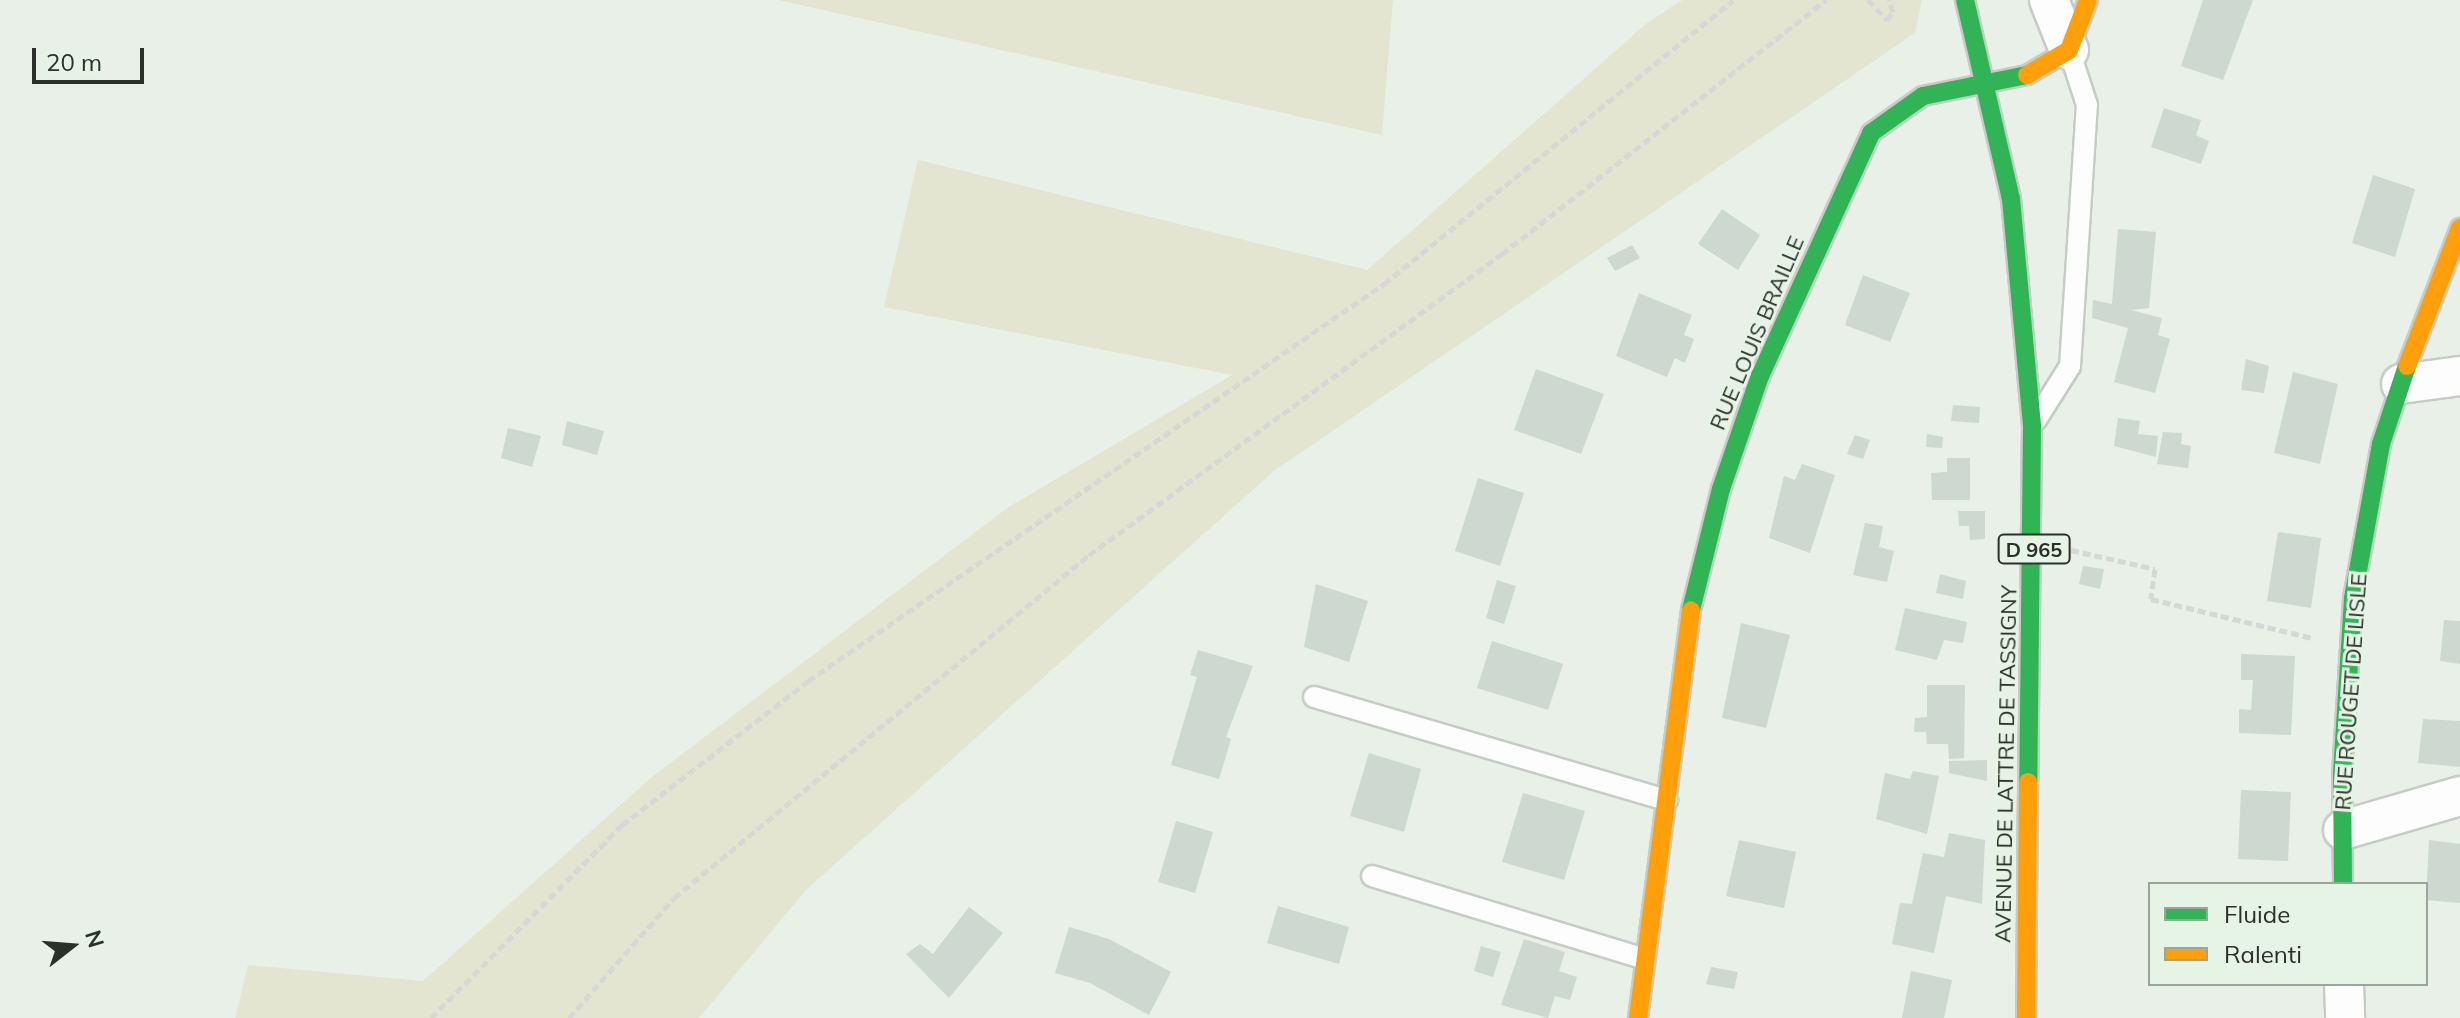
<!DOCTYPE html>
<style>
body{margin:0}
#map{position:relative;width:2460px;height:1018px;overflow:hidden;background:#e8f0e8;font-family:Mulish,sans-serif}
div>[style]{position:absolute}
.green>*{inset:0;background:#e4e5d1}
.building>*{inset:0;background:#ccd8d0}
.path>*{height:5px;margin-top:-2.5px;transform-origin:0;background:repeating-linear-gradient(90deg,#d5d8d5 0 8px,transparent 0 12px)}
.roads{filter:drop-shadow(2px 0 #c5ccc5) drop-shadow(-2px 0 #c5ccc5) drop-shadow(0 2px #c5ccc5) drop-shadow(0 -2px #c5ccc5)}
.lane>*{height:20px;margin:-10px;padding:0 10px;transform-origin:10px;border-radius:10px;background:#fcfdfc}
.street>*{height:38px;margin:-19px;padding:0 19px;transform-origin:19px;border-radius:19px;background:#fcfdfc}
.fast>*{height:18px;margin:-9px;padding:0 9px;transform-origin:9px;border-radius:9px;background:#30b455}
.slow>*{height:18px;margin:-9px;padding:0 9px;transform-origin:9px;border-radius:9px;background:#ff9f0a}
span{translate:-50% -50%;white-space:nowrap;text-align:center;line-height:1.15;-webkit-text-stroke:6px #e5f4e4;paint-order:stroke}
.shield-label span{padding:2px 6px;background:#e5f4e4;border:2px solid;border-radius:6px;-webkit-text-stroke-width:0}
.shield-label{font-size:20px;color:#2b302a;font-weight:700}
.street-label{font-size:22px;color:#2b302a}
.legend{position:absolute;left:2148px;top:882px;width:280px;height:104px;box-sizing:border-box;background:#e5f4e4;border:2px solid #9ba69a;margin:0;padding:10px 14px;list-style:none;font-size:24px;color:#2b302a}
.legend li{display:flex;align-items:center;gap:16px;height:40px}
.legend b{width:40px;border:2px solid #9ba69a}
.north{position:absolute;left:32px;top:906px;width:80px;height:80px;-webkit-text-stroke:6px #e5f4e4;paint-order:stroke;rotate:73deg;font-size:22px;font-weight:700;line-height:32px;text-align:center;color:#2b302a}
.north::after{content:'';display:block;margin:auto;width:28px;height:36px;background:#2b302a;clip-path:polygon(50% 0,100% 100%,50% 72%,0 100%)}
.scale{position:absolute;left:32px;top:48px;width:112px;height:36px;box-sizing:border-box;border:4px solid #2b302a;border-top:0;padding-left:10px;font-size:24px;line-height:28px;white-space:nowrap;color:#2b302a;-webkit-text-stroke:6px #e5f4e4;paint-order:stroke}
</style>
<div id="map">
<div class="green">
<i style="clip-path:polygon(778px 0,1393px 0,1382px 135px)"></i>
<i style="clip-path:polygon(1682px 0,1922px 0,1915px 33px,1274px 471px,806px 890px,699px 1018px,235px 1018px,248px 965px,423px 981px,653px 776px,1007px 508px,1232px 375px,884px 307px,918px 160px,1367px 270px,1647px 23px)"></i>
</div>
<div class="building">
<i style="clip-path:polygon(2203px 0,2253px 0,2223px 80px,2181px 66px)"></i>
<i style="clip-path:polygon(2164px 108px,2201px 120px,2196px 135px,2209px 141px,2201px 164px,2151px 147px)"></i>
<i style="clip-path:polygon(2373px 175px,2415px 189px,2395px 257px,2352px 243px)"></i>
<i style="clip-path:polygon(1722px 209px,1760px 235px,1738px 270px,1698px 244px)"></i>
<i style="clip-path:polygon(2118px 229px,2156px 232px,2149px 308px,2131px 310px,2162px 318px,2158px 335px,2170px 339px,2155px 393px,2114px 382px,2128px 328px,2092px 318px,2093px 300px,2112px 304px)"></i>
<i style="clip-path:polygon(1632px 245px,1640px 258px,1615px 271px,1607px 258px)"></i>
<i style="clip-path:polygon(1863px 275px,1910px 293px,1890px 342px,1845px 325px)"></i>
<i style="clip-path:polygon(1639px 293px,1692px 315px,1684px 335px,1694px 339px,1685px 363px,1675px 358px,1667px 377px,1616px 356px)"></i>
<i style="clip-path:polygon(2246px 359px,2269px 366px,2264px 393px,2241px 390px)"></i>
<i style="clip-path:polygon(1536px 369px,1604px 394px,1581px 454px,1514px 430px)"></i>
<i style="clip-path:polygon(2293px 372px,2338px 384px,2320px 464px,2274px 453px)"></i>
<i style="clip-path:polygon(1953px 405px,1980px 407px,1979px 423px,1951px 421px)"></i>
<i style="clip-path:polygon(2118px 418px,2140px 421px,2138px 434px,2158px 436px,2156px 457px,2114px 446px)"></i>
<i style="clip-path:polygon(567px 421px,604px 431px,597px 455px,562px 445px)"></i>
<i style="clip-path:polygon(508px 428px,541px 436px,532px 467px,501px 458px)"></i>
<i style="clip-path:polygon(2163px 432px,2182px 433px,2181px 444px,2191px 446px,2188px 468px,2157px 464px)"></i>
<i style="clip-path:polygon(1927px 434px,1943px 437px,1942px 448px,1926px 447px)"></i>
<i style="clip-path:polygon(1855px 435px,1870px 440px,1863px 459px,1847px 454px)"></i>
<i style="clip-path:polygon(1947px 458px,1970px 458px,1970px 500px,1932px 500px,1931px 473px,1947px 472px)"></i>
<i style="clip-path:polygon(1802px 464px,1835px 475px,1810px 553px,1769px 538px,1784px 476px,1795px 480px)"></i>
<i style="clip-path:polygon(1478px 478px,1524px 493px,1500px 566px,1455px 551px)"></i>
<i style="clip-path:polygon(1958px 511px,1985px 511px,1985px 539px,1970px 540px,1969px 526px,1959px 526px)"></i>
<i style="clip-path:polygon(1865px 523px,1883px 526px,1879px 547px,1894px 551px,1887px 582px,1853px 575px)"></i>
<i style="clip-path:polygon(2278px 532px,2321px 538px,2311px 608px,2267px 601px)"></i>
<i style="clip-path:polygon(2083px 566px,2104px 569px,2100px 589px,2079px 584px)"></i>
<i style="clip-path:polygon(1940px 574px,1966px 581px,1963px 599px,1936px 593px)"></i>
<i style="clip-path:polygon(1497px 580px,1516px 586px,1504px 624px,1486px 618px)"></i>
<i style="clip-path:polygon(1316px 584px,1368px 601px,1349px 662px,1304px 647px)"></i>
<i style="clip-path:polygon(1905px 608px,1967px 622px,1963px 643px,1944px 640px,1937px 660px,1895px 650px)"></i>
<i style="clip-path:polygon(2444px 620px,2460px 621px,2460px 664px,2440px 661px)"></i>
<i style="clip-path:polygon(1741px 623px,1790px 635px,1766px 728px,1722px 718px)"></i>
<i style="clip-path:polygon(1492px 641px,1563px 664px,1548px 710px,1477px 688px)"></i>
<i style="clip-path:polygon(1198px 650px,1253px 666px,1226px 737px,1231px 739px,1219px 779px,1171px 765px,1197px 677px,1190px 675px)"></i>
<i style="clip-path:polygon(2241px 654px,2295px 656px,2291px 735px,2239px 733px,2239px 709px,2251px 710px,2253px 680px,2241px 680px)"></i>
<i style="clip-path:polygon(1927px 685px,1965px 685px,1964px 758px,1949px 759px,1948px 744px,1927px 744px,1926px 732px,1914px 732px,1915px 718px,1927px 717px)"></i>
<i style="clip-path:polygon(2423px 719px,2460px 721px,2460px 767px,2418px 763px)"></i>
<i style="clip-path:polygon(1369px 753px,1421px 769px,1404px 832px,1350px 816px)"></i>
<i style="clip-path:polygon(1987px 760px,1987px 781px,1949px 773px,1949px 761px)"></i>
<i style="clip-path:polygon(1913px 771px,1939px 776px,1927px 834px,1876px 819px,1885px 773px,1910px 779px)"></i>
<i style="clip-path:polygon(2241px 790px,2291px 792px,2288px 861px,2238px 859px)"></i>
<i style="clip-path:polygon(1523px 793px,1585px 811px,1564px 880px,1502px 862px)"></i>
<i style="clip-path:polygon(1176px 821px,1213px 832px,1195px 893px,1158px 882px)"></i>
<i style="clip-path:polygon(1949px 833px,1985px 840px,1982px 904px,1946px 896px,1934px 953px,1892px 944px,1900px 903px,1912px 904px,1923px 853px,1944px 857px)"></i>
<i style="clip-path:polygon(1739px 840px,1796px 852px,1784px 908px,1726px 896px)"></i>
<i style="clip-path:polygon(2429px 840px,2460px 844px,2460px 903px,2426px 900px)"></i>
<i style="clip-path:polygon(1278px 906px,1349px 927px,1339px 964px,1267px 943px)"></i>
<i style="clip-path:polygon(969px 907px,1003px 933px,949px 998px,906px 954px,920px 944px,933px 954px)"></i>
<i style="clip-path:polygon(1069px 927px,1109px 939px,1171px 972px,1149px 1015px,1090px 983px,1055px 973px)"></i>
<i style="clip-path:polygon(1524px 939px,1565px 952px,1559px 971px,1577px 977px,1570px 1000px,1555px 996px,1548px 1018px,1501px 1005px)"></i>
<i style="clip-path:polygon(1481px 946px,1501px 952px,1493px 977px,1474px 971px)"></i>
<i style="clip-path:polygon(1711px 967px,1738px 972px,1734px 989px,1706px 984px)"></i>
<i style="clip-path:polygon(1911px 971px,1952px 980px,1944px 1018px,1902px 1018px)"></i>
</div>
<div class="path">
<i style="left:1868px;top:0;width:28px;rotate:46deg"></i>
<i style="left:1887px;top:20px;width:10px;rotate:-53deg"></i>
<i style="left:1893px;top:12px;width:13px;rotate:-108deg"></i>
<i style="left:2071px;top:550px;width:86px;rotate:12.7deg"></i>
<i style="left:2155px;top:569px;width:30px;rotate:98deg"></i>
<i style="left:2151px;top:599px;width:166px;rotate:13.6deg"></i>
<i style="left:431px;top:1018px;width:272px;rotate:-45.3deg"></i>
<i style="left:622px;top:825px;width:235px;rotate:-37.7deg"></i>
<i style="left:808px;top:681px;width:700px;rotate:-34.58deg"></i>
<i style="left:1384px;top:284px;width:450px;rotate:-39.1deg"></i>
<i style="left:569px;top:1018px;width:159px;rotate:-48.8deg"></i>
<i style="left:674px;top:898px;width:538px;rotate:-39.57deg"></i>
<i style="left:1089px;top:555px;width:511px;rotate:-36.09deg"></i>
<i style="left:1502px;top:254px;width:412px;rotate:-38.1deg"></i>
</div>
<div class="roads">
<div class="lane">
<i style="left:2036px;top:420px;width:64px;rotate:-57.8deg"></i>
<i style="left:2070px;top:366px;width:262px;rotate:-86.3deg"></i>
<i style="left:2087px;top:105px;width:58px;rotate:-108.1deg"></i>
<i style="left:1314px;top:697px;width:368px;rotate:16.3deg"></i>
<i style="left:1372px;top:876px;width:285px;rotate:16.9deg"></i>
</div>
<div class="street">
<i style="left:2049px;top:0;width:54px;rotate:68.2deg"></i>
<i style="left:2401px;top:384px;width:60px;rotate:-7.7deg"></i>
<i style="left:2343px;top:830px;width:122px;rotate:-16.2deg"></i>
<i style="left:2344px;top:984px;width:34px;rotate:88deg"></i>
</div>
<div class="fast">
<i style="left:1965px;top:0;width:204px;rotate:77deg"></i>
<i style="left:2011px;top:199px;width:229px;rotate:84.7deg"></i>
<i style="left:2032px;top:427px;width:355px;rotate:90.6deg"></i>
<i style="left:1691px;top:610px;width:125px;rotate:-76.1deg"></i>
<i style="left:1721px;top:489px;width:120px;rotate:-71deg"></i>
<i style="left:1760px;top:376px;width:267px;rotate:-65.4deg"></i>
<i style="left:1871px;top:133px;width:64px;rotate:-35.4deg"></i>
<i style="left:1923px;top:96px;width:106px;rotate:-11.4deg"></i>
<i style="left:2343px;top:884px;width:110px;rotate:-90.5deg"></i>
<i style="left:2342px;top:774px;width:176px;rotate:-86.4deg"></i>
<i style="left:2353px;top:598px;width:157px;rotate:-79.7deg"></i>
<i style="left:2381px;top:444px;width:82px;rotate:-71.6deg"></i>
</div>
<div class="slow">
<i style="left:2027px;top:75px;width:49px;rotate:-30.8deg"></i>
<i style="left:2069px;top:50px;width:53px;rotate:-69.2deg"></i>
<i style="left:2407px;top:366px;width:148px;rotate:-69deg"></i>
<i style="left:1638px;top:1018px;width:411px;rotate:-82.6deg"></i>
<i style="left:2026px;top:1018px;width:236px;rotate:-89.5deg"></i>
</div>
</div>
<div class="shield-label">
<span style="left:2034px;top:549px">D 965</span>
</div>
<div class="street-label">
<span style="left:1757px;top:333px;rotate:-67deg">RUE LOUIS BRAILLE</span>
<span style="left:2351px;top:692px;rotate:-86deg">RUE ROUGET DE LISLE</span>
<span style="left:2006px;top:764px;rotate:-89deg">AVENUE DE LATTRE DE TASSIGNY</span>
</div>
<ul class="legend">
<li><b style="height:10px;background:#30b455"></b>Fluide</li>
<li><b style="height:10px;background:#ff9f0a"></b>Ralenti</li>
</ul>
<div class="north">N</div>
<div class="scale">20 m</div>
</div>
